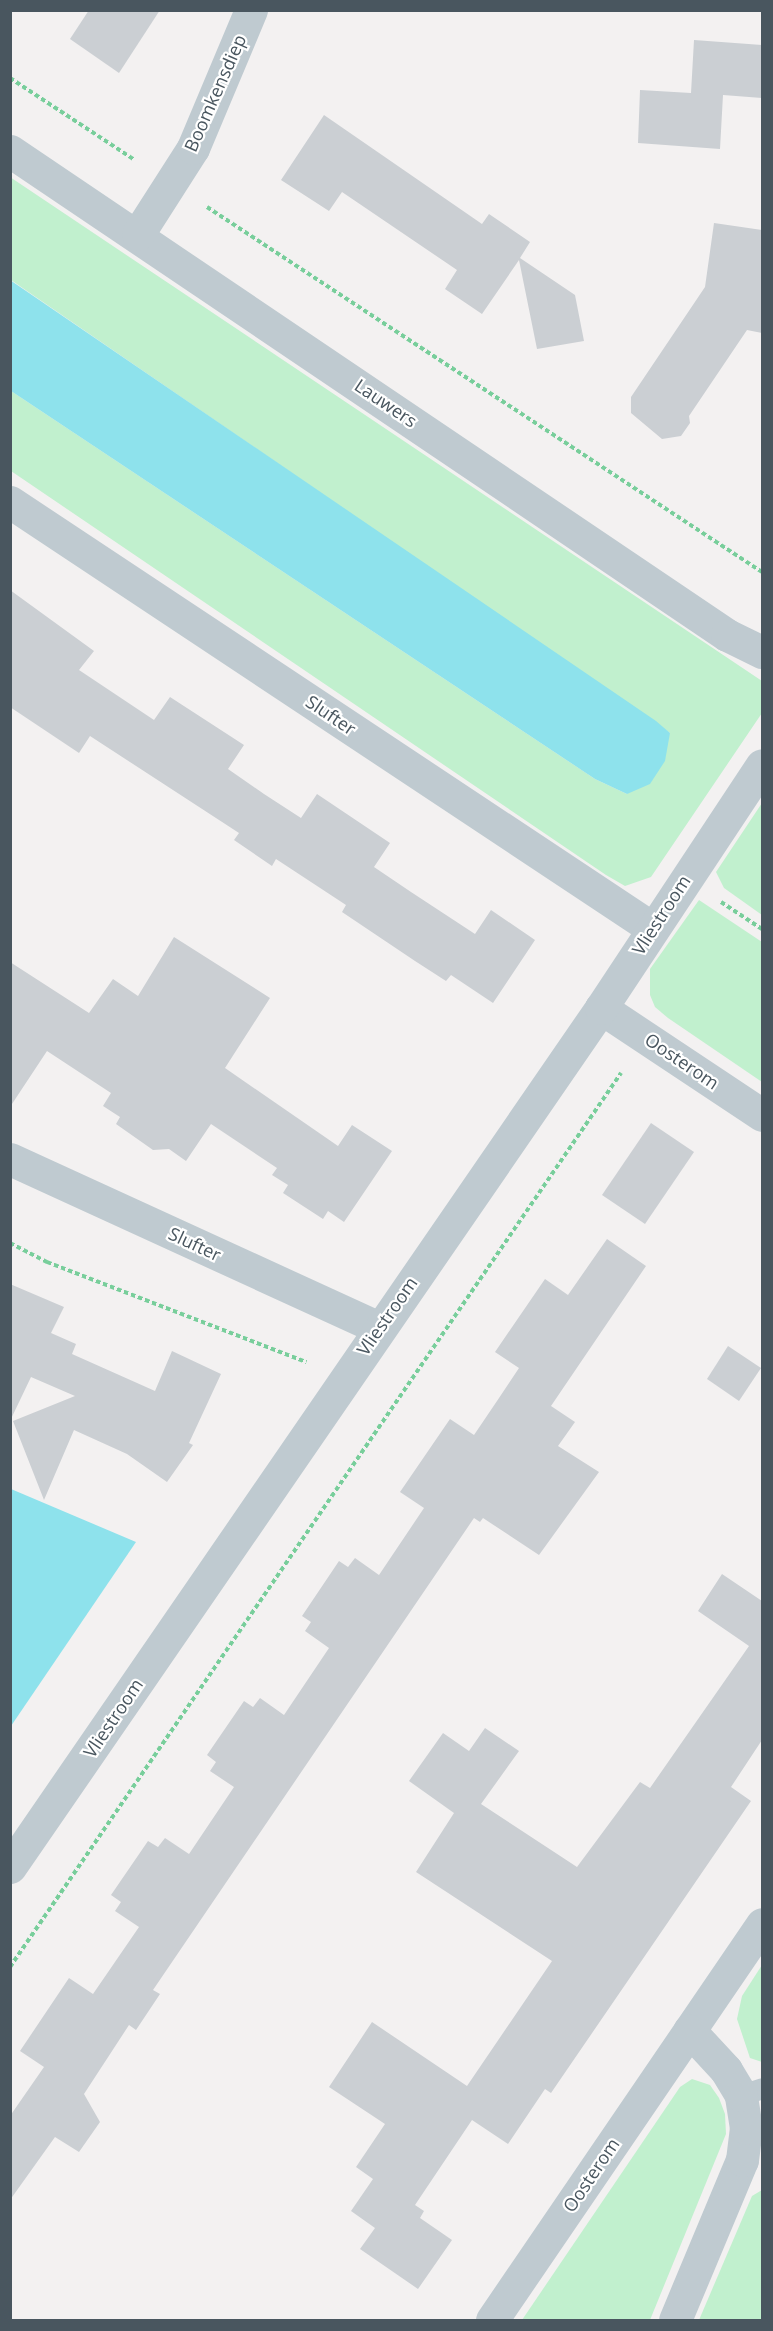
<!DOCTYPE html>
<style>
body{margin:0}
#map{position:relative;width:773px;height:2331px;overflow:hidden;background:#f3f1f1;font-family:"Open Sans",sans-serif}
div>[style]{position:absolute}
.green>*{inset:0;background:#c1f0ce}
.water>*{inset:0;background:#8ee2ec}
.building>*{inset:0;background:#cbcfd3}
.path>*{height:4px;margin-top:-2px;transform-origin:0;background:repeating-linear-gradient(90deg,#78ce9b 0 4.5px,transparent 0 7.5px)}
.lane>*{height:21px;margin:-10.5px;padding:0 10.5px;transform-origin:10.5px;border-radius:10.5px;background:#bfcad0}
.street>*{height:33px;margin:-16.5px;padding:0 16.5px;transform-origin:16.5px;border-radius:16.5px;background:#bfcad0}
span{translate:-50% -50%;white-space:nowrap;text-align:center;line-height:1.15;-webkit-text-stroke:4.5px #fff;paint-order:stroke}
.street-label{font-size:18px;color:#49565f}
.frame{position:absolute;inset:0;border:12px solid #49565f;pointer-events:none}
</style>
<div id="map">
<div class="green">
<i style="clip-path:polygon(10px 177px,762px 681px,762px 713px,651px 877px,625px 886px,606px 875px,11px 471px,11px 391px,595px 779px,627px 794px,670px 733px,11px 280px)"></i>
<i style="clip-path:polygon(762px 803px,762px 915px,724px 888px,716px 872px)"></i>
<i style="clip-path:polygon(699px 900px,762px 942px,762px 1082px,668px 1018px,655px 1007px,650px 995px,650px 969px)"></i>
<i style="clip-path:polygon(762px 1965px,762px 2062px,750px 2058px,737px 2019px,742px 1996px)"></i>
<i style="clip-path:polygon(692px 2079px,710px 2085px,719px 2098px,725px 2114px,726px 2134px,650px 2320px,522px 2320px,680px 2087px)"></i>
<i style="clip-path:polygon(762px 2190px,762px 2320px,699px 2320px,752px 2196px)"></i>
</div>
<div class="water">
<i style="clip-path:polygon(10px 280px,656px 721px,670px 733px,665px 761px,650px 784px,627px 794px,595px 779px,11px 391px)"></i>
<i style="clip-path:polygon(11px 1489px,136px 1542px,11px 1726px)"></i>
</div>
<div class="building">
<i style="clip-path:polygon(89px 10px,160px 10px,119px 73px,70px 39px)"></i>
<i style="clip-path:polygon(694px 40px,762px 45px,762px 98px,723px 95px,720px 149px,638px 143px,640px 90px,691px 93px)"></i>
<i style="clip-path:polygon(324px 115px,482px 224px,489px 214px,530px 242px,520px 258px,575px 295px,584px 341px,537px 349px,519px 260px,482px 314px,445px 289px,457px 270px,342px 192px,329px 211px,281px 180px)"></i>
<i style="clip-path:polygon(714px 223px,762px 230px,762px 333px,747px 330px,689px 416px,690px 423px,681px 436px,662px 439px,631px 413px,631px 397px,705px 287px)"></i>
<i style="clip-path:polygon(10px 590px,94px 651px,79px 670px,154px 720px,170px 697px,244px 745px,228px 769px,264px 794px,301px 818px,317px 794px,390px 843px,374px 867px,411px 892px,475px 934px,491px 910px,535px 940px,493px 1003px,451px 975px,446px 981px,415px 961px,342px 912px,346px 905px,276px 859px,272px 866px,234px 840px,239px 833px,90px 736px,79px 753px,10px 707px)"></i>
<i style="clip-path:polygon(174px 937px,270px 998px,225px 1068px,338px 1146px,352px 1125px,392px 1151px,344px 1222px,328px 1211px,323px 1219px,283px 1193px,288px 1185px,272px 1175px,277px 1168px,211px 1124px,186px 1161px,169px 1149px,153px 1150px,116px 1124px,120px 1117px,103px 1106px,111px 1093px,47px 1051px,10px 1107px,10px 962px,89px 1013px,113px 979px,138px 996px)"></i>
<i style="clip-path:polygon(651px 1123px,694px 1152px,645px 1224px,602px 1195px)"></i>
<i style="clip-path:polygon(607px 1239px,646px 1266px,551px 1406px,575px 1422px,558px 1446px,599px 1472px,539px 1555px,483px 1518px,480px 1522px,474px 1518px,153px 1990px,160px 1994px,136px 2030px,129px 2025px,84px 2094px,100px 2122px,79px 2152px,55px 2137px,10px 2200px,10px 2116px,44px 2067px,20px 2051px,69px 1978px,93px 1994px,139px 1927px,115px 1911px,121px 1902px,111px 1895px,148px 1841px,158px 1847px,165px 1838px,189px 1854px,234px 1787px,210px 1771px,216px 1762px,207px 1755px,244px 1701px,253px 1707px,260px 1698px,284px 1715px,329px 1648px,305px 1631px,311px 1622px,302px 1616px,339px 1561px,348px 1567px,355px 1558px,379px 1575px,424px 1508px,400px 1492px,450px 1419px,474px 1435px,497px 1401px,519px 1368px,495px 1352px,545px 1279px,568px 1295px)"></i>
<i style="clip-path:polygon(10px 1284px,64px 1307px,51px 1333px,76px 1344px,72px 1354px,155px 1391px,172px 1351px,221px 1374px,189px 1443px,193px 1445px,167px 1482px,127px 1454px,74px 1430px,44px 1500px,13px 1421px,75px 1396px,31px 1377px,10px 1421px)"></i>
<i style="clip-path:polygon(728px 1346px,761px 1368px,739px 1401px,707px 1379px)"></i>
<i style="clip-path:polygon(722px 1574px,762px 1601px,762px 1740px,731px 1787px,751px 1801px,551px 2093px,545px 2089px,508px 2144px,472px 2120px,415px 2205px,424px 2211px,420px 2218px,452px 2240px,418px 2289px,360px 2249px,375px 2228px,351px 2211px,373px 2179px,356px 2167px,385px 2124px,329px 2087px,372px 2022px,467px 2086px,552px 1961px,416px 1872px,454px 1813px,409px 1781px,443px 1733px,469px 1751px,485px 1728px,519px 1751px,481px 1804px,577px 1867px,640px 1782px,650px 1788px,749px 1646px,698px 1611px)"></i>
</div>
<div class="path">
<i style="left:10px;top:78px;width:149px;rotate:33.3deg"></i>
<i style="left:207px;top:207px;width:664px;rotate:33.33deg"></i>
<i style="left:721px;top:902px;width:49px;rotate:33.4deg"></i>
<i style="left:10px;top:1243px;width:42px;rotate:27.2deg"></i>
<i style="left:47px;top:1262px;width:278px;rotate:21.1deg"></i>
<i style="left:10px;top:1967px;width:1083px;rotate:-55.65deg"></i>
</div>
<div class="lane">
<i style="left:741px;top:2095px;width:22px;rotate:-18deg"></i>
</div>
<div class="street">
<i style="left:10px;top:151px;width:865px;rotate:34.02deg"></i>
<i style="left:727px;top:635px;width:39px;rotate:26deg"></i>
<i style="left:138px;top:234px;width:102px;rotate:-57.4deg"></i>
<i style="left:193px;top:148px;width:150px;rotate:-67.2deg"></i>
<i style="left:10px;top:502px;width:770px;rotate:33.57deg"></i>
<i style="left:601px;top:1008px;width:193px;rotate:33.6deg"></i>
<i style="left:10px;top:1159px;width:406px;rotate:24.6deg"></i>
<i style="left:10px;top:1867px;width:1043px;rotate:-55.47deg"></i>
<i style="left:601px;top:1008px;width:291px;rotate:-56.5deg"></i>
<i style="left:492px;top:2320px;width:479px;rotate:-55.7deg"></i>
<i style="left:675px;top:2320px;width:173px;rotate:-67.3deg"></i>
<i style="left:742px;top:2160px;width:32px;rotate:-83deg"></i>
<i style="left:746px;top:2128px;width:33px;rotate:-99deg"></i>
<i style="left:741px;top:2095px;width:29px;rotate:-121deg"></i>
<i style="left:726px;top:2070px;width:54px;rotate:-132.8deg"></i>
</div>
<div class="street-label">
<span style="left:215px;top:93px;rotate:-66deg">Boomkensdiep</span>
<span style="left:386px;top:403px;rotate:34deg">Lauwers</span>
<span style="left:331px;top:715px;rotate:34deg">Slufter</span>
<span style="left:661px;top:915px;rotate:-57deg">Vliestroom</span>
<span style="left:682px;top:1061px;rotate:34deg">Oosterom</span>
<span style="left:195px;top:1244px;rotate:25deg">Slufter</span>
<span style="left:387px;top:1316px;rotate:-55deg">Vliestroom</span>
<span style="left:113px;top:1718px;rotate:-56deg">Vliestroom</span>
<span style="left:591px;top:2175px;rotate:-56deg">Oosterom</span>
</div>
<div class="frame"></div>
</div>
